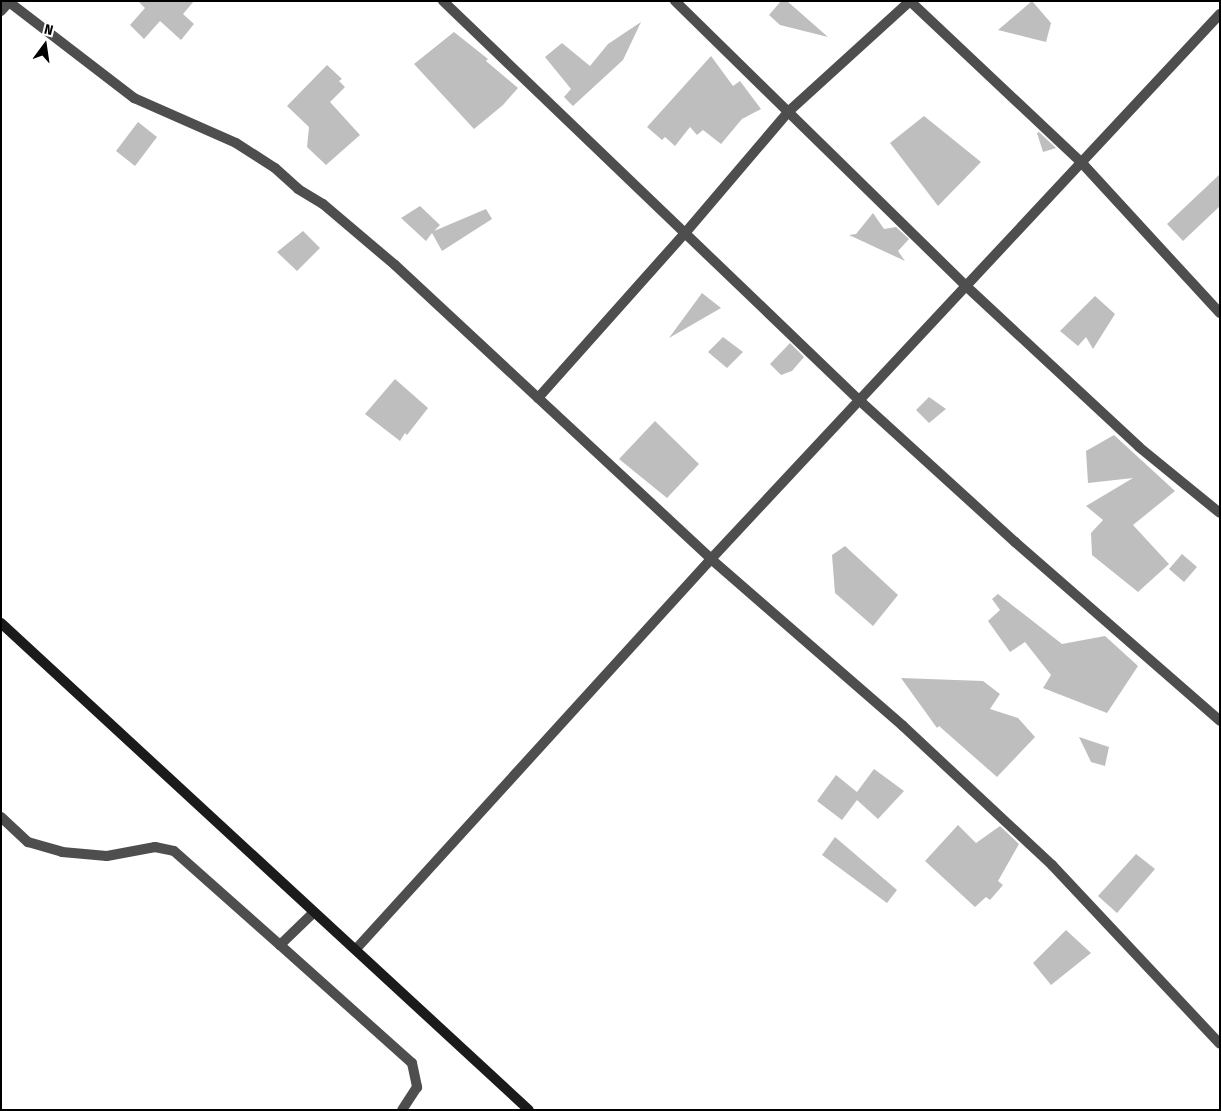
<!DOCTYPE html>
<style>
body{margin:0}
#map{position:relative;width:1221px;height:1111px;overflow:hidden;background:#fff;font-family:"Fira Sans Condensed",sans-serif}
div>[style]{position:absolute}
.building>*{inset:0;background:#bebebe}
.street>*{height:10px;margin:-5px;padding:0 5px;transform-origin:5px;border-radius:5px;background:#4e4e4e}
.secondary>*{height:10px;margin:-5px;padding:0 5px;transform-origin:5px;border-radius:5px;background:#1b1b1b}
span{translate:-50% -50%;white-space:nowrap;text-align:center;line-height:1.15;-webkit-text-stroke:5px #fff;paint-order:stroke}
.frame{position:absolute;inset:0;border:2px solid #000;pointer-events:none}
.north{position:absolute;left:20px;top:20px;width:50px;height:50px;-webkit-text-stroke:4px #fff;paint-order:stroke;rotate:14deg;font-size:14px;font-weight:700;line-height:20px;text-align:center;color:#000}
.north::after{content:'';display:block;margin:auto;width:18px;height:22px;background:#000;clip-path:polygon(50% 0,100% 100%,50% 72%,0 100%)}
</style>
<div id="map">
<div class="building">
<i style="clip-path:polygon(138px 1px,194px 1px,183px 14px,194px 24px,181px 40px,160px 21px,144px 39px,130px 25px,145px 8px)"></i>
<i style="clip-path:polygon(781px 1px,787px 1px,828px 37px,780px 25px,769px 15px)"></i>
<i style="clip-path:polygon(1032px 1px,1051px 23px,1046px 42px,998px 30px)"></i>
<i style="clip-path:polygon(641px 22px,623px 60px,573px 106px,564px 97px,571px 89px,545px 57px,562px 43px,590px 66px,608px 44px)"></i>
<i style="clip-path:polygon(454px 32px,488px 59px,486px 61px,518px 88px,503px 105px,474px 129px,414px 64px)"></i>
<i style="clip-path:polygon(711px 56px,733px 86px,740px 81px,761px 109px,742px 119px,721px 144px,703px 130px,697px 135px,690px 127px,675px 146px,665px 137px,662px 140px,647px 127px)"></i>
<i style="clip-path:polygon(327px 65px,342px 79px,339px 81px,345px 87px,330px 102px,360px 135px,326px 165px,307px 147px,309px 127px,287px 106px)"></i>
<i style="clip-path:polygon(924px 116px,981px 162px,938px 206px,890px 143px)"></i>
<i style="clip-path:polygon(138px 122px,157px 137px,135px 166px,116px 151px)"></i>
<i style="clip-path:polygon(1039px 132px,1056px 148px,1043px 152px,1037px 133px)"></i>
<i style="clip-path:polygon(1220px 174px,1220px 206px,1183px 241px,1167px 224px)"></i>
<i style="clip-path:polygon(420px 206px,440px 225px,434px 231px,486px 209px,492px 219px,442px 251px,432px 233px,426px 241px,401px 218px)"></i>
<i style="clip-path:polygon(873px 213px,884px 229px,896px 227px,909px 239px,898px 251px,905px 261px,849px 235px,856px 234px)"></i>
<i style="clip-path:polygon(303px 231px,320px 248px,297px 271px,277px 252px)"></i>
<i style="clip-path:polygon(702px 293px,721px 308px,669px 338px)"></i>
<i style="clip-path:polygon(1095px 296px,1115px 314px,1093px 349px,1086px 337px,1078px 346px,1060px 331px)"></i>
<i style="clip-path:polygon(723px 337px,743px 352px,727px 368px,708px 352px)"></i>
<i style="clip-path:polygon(790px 343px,804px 357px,792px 371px,781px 375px,770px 364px)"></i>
<i style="clip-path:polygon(395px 379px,428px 408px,407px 435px,405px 433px,400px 441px,365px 414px)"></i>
<i style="clip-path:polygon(929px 397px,946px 409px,929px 423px,916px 410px)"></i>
<i style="clip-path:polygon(655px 421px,699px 464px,667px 498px,619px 459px)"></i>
<i style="clip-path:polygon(1114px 435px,1175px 491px,1133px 525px,1169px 564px,1138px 592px,1092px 555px,1091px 533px,1103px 520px,1086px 506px,1133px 478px,1088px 483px,1086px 451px)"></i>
<i style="clip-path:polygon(845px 546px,898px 595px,873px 626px,835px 593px,832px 555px)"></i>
<i style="clip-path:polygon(1182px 554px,1197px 567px,1184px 582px,1169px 569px)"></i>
<i style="clip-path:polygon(998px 594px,1062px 644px,1105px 636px,1138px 666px,1107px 713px,1043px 688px,1051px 675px,1025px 642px,1010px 652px,988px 621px,1000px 610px,992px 599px)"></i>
<i style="clip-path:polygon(901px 678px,983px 681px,1000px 694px,990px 709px,1018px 718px,1035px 737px,997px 777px,939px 726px,937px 728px)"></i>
<i style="clip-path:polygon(1079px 737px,1109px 747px,1105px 766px,1091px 762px)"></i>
<i style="clip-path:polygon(874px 769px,904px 791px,878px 819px,857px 800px,842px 820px,817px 801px,836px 775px,857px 792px)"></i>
<i style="clip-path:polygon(958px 825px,976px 843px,1000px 826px,1019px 844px,998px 881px,1003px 885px,990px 900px,986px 897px,975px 907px,925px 861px)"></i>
<i style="clip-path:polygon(835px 837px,897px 890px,887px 903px,822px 855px)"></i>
<i style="clip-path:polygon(1136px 854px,1155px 869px,1117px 913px,1098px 896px)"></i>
<i style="clip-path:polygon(1066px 930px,1091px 953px,1051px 985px,1033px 963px)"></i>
</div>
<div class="street">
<i style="left:443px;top:1px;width:576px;rotate:43.81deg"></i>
<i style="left:859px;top:400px;width:211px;rotate:42.3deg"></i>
<i style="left:1015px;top:542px;width:272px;rotate:41.1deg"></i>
<i style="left:675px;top:1px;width:407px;rotate:44.4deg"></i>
<i style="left:966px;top:286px;width:236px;rotate:42.9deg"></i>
<i style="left:1139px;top:447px;width:104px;rotate:39.2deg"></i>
<i style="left:910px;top:1px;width:235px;rotate:43.3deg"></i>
<i style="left:1081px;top:162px;width:205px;rotate:47.4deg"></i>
<i style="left:9px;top:2px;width:158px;rotate:37.5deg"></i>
<i style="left:134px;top:98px;width:111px;rotate:23.8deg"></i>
<i style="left:236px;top:143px;width:46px;rotate:32.7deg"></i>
<i style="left:275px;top:168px;width:31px;rotate:42deg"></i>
<i style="left:298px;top:189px;width:29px;rotate:31deg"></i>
<i style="left:323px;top:204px;width:94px;rotate:40.3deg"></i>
<i style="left:395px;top:265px;width:432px;rotate:42.9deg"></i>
<i style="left:711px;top:559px;width:254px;rotate:41deg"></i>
<i style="left:903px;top:726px;width:204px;rotate:43deg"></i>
<i style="left:1052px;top:865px;width:245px;rotate:46.8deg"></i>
<i style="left:1px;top:11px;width:13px;rotate:-48deg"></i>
<i style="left:538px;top:398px;width:222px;rotate:-48.3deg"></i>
<i style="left:686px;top:232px;width:157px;rotate:-49.6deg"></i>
<i style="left:788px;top:112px;width:165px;rotate:-42.3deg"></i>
<i style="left:1px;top:817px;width:37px;rotate:43deg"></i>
<i style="left:28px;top:842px;width:35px;rotate:16deg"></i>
<i style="left:62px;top:852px;width:45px;rotate:5.1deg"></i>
<i style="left:107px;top:856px;width:49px;rotate:-10.6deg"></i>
<i style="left:155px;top:847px;width:19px;rotate:12deg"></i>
<i style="left:174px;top:851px;width:142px;rotate:41.6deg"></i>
<i style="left:280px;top:945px;width:47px;rotate:-44.1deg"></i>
<i style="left:280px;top:945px;width:177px;rotate:41.8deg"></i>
<i style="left:412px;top:1063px;width:25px;rotate:78deg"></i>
<i style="left:417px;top:1087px;width:27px;rotate:123deg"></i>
<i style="left:356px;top:949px;width:527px;rotate:-47.69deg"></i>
<i style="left:711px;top:559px;width:746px;rotate:-46.96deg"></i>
</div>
<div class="secondary">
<i style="left:1px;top:623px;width:718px;rotate:42.69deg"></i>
</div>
<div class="frame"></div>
<div class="north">N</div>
</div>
